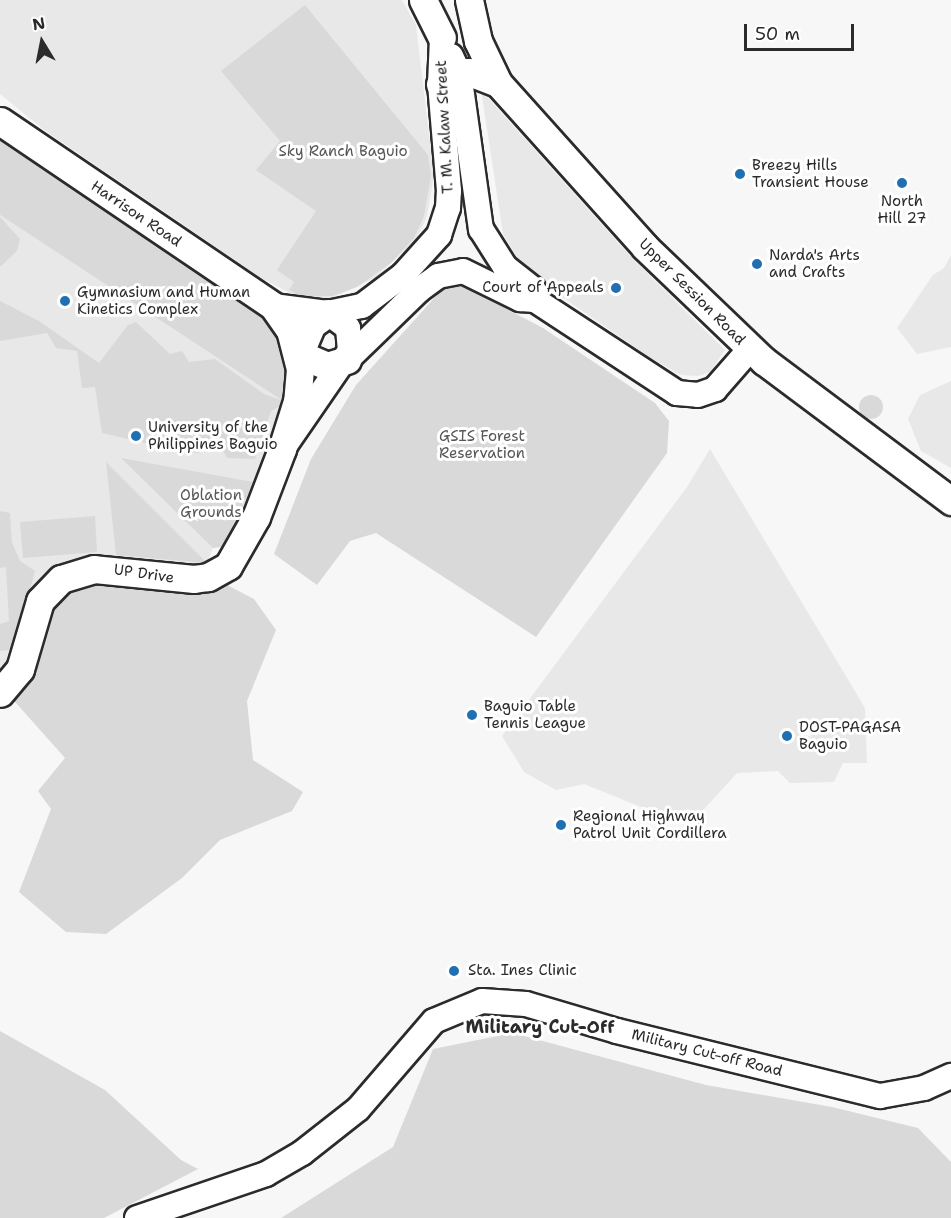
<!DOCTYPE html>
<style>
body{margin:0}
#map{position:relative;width:951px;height:1218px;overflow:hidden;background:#f7f7f7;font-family:"Shantell Sans",sans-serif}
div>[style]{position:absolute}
.built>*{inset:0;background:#e8e8e8}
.green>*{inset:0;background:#d9d9d9}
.round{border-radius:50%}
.roads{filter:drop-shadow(2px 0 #2b2b2b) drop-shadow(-2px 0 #2b2b2b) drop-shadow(0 2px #2b2b2b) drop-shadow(0 -2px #2b2b2b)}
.secondary>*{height:24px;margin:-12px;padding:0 12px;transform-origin:12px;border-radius:12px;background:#fff}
.primary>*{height:27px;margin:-13.5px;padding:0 13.5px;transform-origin:13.5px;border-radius:13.5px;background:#fff}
.trunk>*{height:27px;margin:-13.5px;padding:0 13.5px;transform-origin:13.5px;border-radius:13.5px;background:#fff}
.dots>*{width:16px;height:16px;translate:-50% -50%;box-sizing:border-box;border:3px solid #fff;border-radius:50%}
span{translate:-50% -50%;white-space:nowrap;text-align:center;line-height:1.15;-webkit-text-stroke:6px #fff;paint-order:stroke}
.street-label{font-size:15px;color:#2b2b2b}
.park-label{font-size:15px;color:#565656}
.poi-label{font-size:15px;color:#2b2b2b}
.left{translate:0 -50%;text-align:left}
.right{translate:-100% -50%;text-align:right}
.quarter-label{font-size:18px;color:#2b2b2b;font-weight:700}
.north{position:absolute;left:12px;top:12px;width:60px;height:60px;-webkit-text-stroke:4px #fff;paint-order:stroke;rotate:350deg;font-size:16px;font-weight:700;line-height:24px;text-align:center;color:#2b2b2b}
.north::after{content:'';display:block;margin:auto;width:21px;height:27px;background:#2b2b2b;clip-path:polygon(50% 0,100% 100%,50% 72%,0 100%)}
.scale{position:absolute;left:744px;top:24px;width:110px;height:27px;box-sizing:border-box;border:3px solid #2b2b2b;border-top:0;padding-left:8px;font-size:18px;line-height:21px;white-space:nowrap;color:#2b2b2b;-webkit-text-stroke:4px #fff;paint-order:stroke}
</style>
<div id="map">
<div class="built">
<i style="clip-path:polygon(0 0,402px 0,416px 25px,434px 176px,427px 216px,416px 240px,375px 278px,332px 298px,301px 299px,263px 279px,44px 130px,0 94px)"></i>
<i style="clip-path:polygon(481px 90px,633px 259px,725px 350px,710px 372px,698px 376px,681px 375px,648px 356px,546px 286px,518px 259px,503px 234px)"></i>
<i style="clip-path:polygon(0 215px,286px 403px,226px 546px,213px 548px,206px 566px,82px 563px,0 672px)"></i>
<i style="clip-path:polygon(951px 255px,951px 347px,917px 354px,897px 328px,933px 275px,944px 268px)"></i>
<i style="clip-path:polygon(951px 381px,951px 468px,921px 451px,908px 419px,920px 395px)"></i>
<i style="clip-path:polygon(710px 449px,865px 708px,867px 763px,843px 763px,834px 782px,790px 783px,778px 771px,737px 773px,697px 817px,671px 819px,584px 784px,556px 790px,524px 772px,502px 736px,687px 487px)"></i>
</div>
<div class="green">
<i style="clip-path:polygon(305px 5px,428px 155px,431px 176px,424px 216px,414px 238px,391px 263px,357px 287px,332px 296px,301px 296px,289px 290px,294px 282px,277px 270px,316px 211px,256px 170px,280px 141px,221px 71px)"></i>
<i style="clip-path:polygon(0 138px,271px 319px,288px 342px,286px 403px,271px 411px,255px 459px,227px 458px,223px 451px,211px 448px,198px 453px,180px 451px,102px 433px,95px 387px,82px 388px,77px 351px,56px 348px,47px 333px,0 341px,0 301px,39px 321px,99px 363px,128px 325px,136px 322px,170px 354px,182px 351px,189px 362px,215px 359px,264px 394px,283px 401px,0 215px)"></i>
<i style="clip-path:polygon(0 217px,20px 239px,17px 251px,0 267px)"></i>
<i style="clip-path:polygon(457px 283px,543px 328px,655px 403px,669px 421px,667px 453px,536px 637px,376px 533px,350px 541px,317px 585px,274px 554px,311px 459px,356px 385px,445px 286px)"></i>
<i class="round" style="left:859px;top:395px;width:24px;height:24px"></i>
<i style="clip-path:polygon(121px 458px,253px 482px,226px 546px,213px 548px)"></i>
<i style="clip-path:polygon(106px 462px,207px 563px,116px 555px)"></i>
<i style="clip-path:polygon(0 511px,10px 513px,12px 543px,20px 561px,35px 571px,16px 641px,10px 650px,0 651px,0 624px,9px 621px,6px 567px,0 568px)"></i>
<i style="clip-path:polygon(95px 516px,97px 552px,23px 558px,20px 522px)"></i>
<i style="clip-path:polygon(96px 579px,155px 590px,227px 585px,254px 599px,276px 630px,247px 701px,253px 760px,303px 792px,292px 811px,220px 840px,182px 878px,106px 934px,66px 932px,19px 892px,51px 809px,38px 791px,65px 758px,8px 694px,43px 633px,57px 598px,73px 586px)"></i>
<i style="clip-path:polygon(0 1031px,105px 1090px,181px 1160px,198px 1169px,104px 1218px,0 1218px)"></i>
<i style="clip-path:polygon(513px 1033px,706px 1085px,832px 1107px,918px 1128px,951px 1162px,951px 1218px,281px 1218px,393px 1147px,433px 1049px)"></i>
</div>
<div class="roads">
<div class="secondary">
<i style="left:451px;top:56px;width:19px;rotate:65deg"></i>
<i style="left:459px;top:73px;width:158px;rotate:82deg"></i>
<i style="left:481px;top:229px;width:45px;rotate:57.7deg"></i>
<i style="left:505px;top:267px;width:36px;rotate:38deg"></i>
<i style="left:533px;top:289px;width:11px;rotate:80deg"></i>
<i style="left:273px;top:306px;width:55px;rotate:7.3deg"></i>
<i style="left:328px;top:313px;width:35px;rotate:-12deg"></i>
<i style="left:362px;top:306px;width:51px;rotate:-37.1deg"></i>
<i style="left:403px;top:275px;width:54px;rotate:-48deg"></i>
<i style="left:439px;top:235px;width:28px;rotate:-72deg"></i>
<i style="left:448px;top:208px;width:17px;rotate:-87deg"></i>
<i style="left:449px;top:191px;width:107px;rotate:-94.8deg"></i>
<i style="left:440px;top:84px;width:46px;rotate:-87.5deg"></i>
<i style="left:347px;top:360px;width:100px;rotate:-44.2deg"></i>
<i style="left:419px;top:290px;width:24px;rotate:-36deg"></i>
<i style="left:438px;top:276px;width:25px;rotate:-11deg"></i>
<i style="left:463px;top:271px;width:64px;rotate:26.2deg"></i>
<i style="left:520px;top:299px;width:15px;rotate:4deg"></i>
<i style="left:535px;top:300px;width:170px;rotate:33.2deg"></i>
<i style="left:677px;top:393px;width:21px;rotate:5deg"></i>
<i style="left:698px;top:395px;width:18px;rotate:-19deg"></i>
<i style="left:715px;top:389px;width:53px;rotate:-48.8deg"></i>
<i style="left:286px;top:444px;width:113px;rotate:-55.5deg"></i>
<i style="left:350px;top:351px;width:23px;rotate:-95deg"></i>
<i style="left:348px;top:328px;width:25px;rotate:-143deg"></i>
<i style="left:137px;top:1218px;width:136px;rotate:-18.8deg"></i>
<i style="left:266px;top:1174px;width:42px;rotate:-30.3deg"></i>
<i style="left:302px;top:1153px;width:71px;rotate:-38.2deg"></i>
<i style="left:358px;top:1109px;width:116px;rotate:-49.2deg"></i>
<i style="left:434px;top:1021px;width:52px;rotate:-22.6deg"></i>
<i style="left:482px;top:1001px;width:44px;rotate:3.9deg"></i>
<i style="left:526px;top:1004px;width:95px;rotate:16.5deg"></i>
<i style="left:617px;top:1031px;width:271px;rotate:13.9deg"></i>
<i style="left:880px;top:1096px;width:45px;rotate:-10.3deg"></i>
<i style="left:924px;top:1088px;width:30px;rotate:-24deg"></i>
</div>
<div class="primary">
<i style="left:423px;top:0;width:42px;rotate:63.4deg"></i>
<i style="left:469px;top:0;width:42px;rotate:77.6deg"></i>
<i style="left:478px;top:41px;width:47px;rotate:64.5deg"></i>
<i style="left:498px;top:83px;width:220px;rotate:48.1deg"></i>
<i style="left:645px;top:247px;width:165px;rotate:43.8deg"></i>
<i style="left:764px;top:361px;width:234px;rotate:36.8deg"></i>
<i style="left:440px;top:84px;width:22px;rotate:-30deg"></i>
<i style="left:459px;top:73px;width:10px;rotate:-6deg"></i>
<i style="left:469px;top:72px;width:31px;rotate:21deg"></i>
</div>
<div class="trunk">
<i style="left:0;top:121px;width:330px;rotate:34.1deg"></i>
<i style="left:273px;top:306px;width:29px;rotate:55deg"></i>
<i style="left:290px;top:330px;width:40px;rotate:75.6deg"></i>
<i style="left:300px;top:369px;width:32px;rotate:95deg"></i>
<i style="left:297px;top:401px;width:50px;rotate:107.4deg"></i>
<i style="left:282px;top:449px;width:73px;rotate:110.9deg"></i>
<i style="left:256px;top:517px;width:56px;rotate:119.7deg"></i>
<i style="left:228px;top:566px;width:23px;rotate:151deg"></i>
<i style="left:208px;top:577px;width:14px;rotate:172deg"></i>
<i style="left:194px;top:579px;width:100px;rotate:-174.3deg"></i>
<i style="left:94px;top:569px;width:34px;rotate:163deg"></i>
<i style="left:61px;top:579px;width:30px;rotate:134deg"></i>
<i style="left:40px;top:601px;width:71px;rotate:106.4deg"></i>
<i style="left:20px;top:669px;width:31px;rotate:130deg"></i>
<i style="left:328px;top:313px;width:19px;rotate:145deg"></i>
<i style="left:312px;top:324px;width:33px;rotate:113deg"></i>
<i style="left:299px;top:354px;width:30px;rotate:23deg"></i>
<i style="left:327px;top:366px;width:21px;rotate:-17deg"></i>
</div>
</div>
<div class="dots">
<i style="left:740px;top:174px;background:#1f6fb2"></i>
<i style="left:902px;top:183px;background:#1f6fb2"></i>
<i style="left:757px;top:264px;background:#1f6fb2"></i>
<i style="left:616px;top:288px;background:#1f6fb2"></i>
<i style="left:65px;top:301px;background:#1f6fb2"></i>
<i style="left:136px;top:436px;background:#1f6fb2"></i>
<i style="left:472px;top:715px;background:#1f6fb2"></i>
<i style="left:787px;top:736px;background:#1f6fb2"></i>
<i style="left:561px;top:825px;background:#1f6fb2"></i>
<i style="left:454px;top:971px;background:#1f6fb2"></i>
</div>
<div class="street-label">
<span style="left:445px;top:127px;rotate:-93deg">T. M. Kalaw Street</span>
<span style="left:136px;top:214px;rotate:34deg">Harrison Road</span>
<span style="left:692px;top:292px;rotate:45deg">Upper Session Road</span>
<span style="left:144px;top:574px;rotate:8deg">UP Drive</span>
<span style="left:707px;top:1053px;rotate:14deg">Military Cut-off Road</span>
</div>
<div class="park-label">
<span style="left:343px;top:152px">Sky Ranch Baguio</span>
<span style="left:482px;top:445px">GSIS Forest<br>Reservation</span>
<span style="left:211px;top:504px">Oblation<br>Grounds</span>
</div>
<div class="poi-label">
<span class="left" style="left:752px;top:174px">Breezy Hills<br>Transient House</span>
<span style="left:902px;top:210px">North<br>Hill 27</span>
<span class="left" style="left:769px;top:264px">Narda's Arts<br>and Crafts</span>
<span class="right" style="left:604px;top:288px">Court of Appeals</span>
<span class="left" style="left:77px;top:301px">Gymnasium and Human<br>Kinetics Complex</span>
<span class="left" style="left:148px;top:436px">University of the<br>Philippines Baguio</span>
<span class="left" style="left:484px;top:715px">Baguio Table<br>Tennis League</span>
<span class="left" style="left:799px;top:736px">DOST-PAGASA<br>Baguio</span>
<span class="left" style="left:573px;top:825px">Regional Highway<br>Patrol Unit Cordillera</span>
<span class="left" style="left:468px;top:971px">Sta. Ines Clinic</span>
</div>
<div class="quarter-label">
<span style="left:540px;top:1027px">Military Cut-Off</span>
</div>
<div class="north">N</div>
<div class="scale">50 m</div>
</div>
